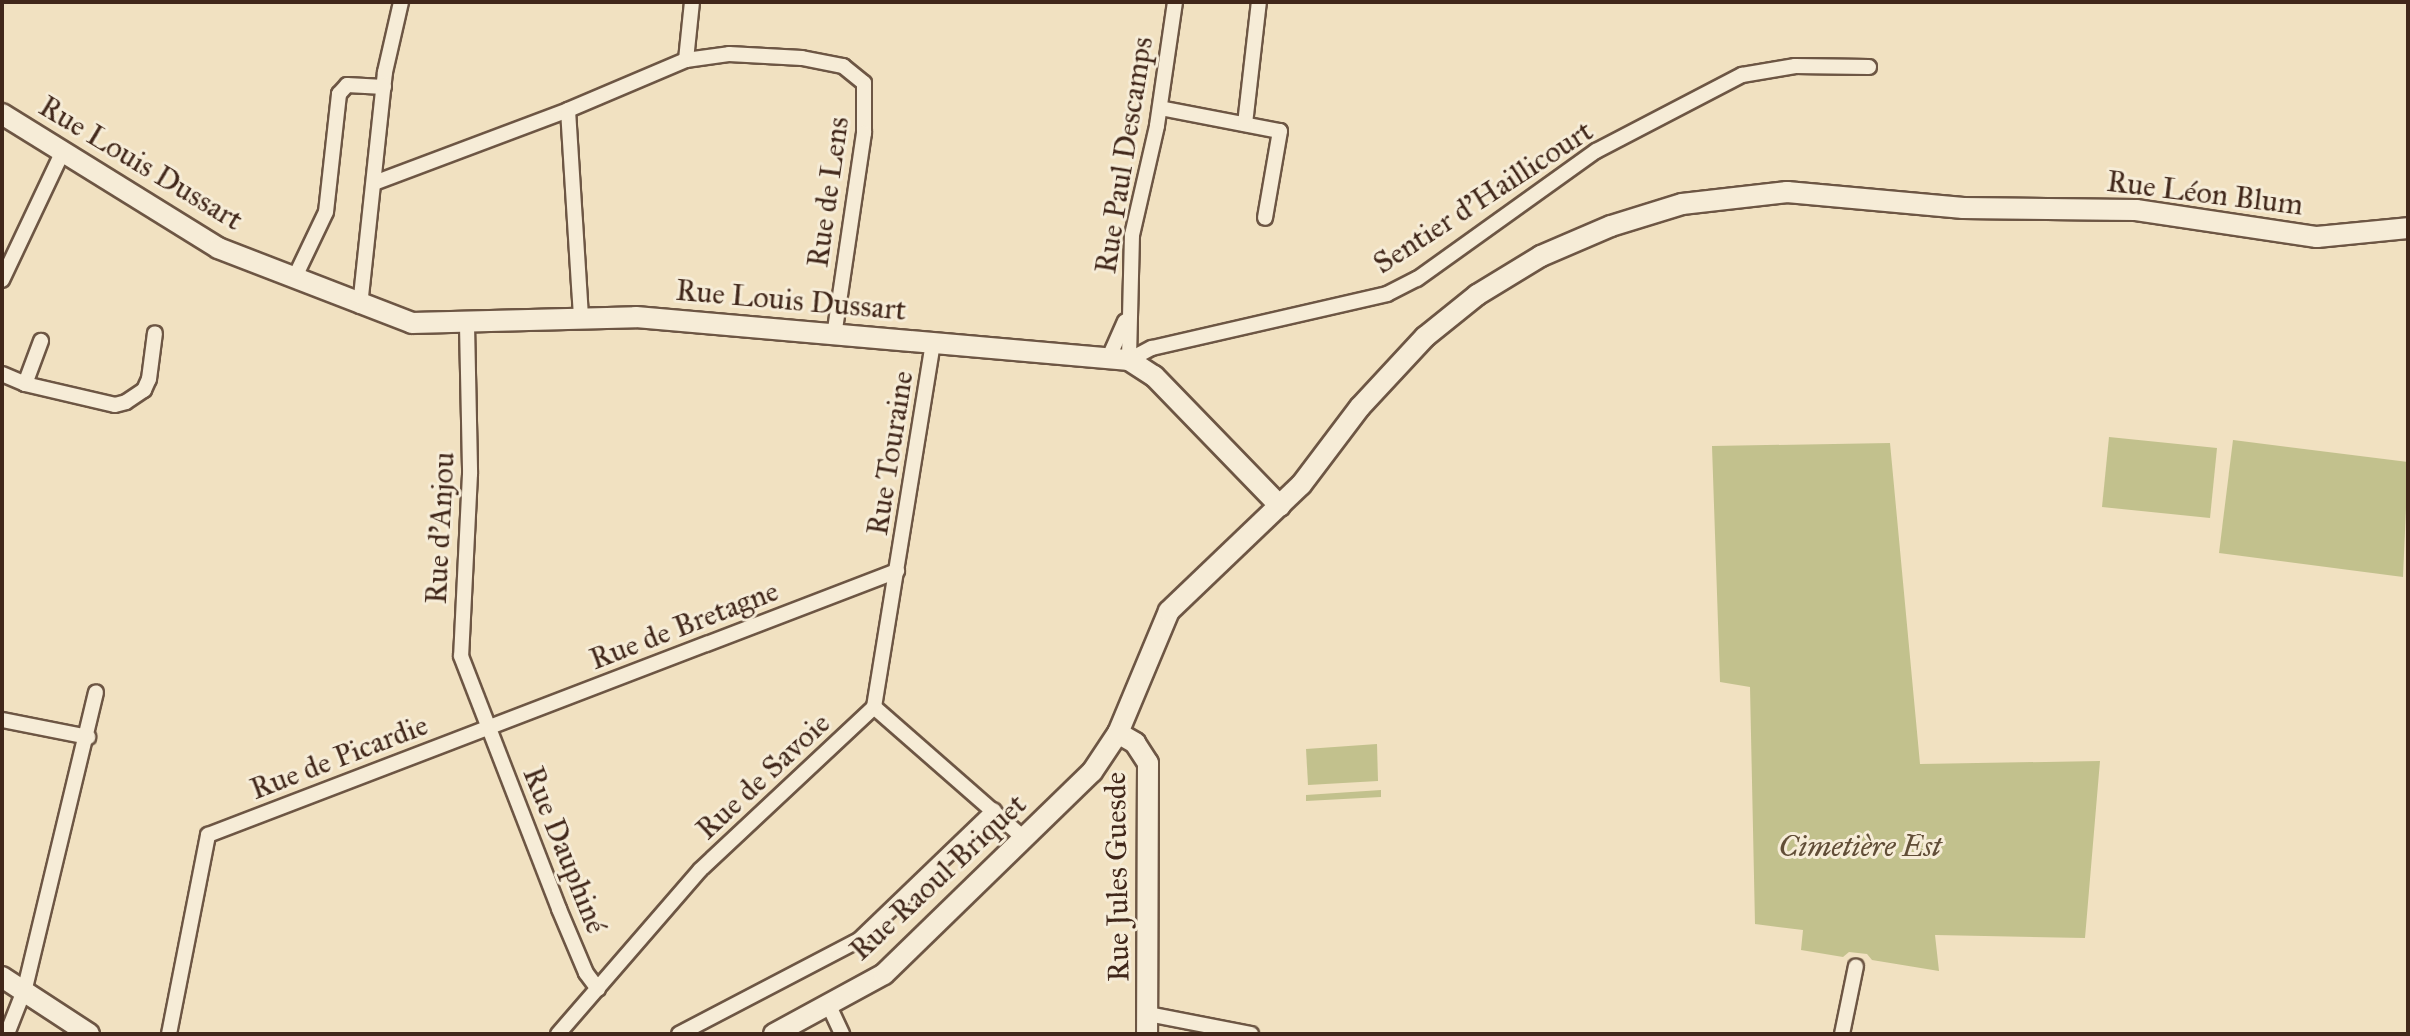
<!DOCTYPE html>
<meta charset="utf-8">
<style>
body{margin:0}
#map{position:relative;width:2410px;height:1036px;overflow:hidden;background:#f1e1c1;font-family:"IM FELL Great Primer",serif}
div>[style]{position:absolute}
.green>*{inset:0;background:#c2c18d}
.roads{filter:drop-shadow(2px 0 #6d5644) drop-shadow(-2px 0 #6d5644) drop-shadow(0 2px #6d5644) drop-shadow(0 -2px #6d5644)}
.street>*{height:14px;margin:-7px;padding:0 7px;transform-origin:7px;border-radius:7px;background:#f6ecd7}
.secondary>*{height:20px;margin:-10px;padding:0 10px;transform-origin:10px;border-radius:10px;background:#f6ecd7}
span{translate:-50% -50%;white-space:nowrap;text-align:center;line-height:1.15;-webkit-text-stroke:6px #f6ecd7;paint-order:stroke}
.street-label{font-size:30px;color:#41271a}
.park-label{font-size:30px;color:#614e37;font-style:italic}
.frame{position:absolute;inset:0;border:4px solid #41271a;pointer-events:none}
</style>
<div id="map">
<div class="green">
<i style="clip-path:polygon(2109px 437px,2217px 448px,2210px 518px,2102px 507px)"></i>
<i style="clip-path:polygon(2233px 440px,2408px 462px,2403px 577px,2219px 553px)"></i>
<i style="clip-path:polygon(1890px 443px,1920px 764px,2100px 761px,2085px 938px,1935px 935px,1939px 971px,1872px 960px,1867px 954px,1849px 952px,1843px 957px,1801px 950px,1803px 930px,1755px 924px,1750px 687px,1720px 682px,1712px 446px)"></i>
<i style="clip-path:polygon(1377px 744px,1378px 781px,1308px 785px,1306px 749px)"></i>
<i style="clip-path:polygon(1381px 790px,1381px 797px,1306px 801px,1306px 795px)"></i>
</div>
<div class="roads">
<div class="street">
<i style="left:1175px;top:2px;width:125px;rotate:98.3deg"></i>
<i style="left:1157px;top:126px;width:112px;rotate:102.9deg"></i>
<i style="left:1132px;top:235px;width:125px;rotate:91.4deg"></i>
<i style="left:1129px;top:360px;width:26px;rotate:-28deg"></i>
<i style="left:1152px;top:348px;width:241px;rotate:-12.9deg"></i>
<i style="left:1387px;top:294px;width:34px;rotate:-27deg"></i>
<i style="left:1417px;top:279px;width:220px;rotate:-35.6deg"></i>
<i style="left:1596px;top:151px;width:165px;rotate:-27.5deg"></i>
<i style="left:1742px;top:75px;width:54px;rotate:-9.6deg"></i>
<i style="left:1795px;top:66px;width:74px;rotate:0.8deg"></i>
<i style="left:686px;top:60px;width:43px;rotate:-7.9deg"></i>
<i style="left:729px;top:54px;width:73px;rotate:3.1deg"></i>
<i style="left:802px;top:58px;width:42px;rotate:11deg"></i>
<i style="left:843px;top:66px;width:27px;rotate:39deg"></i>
<i style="left:864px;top:83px;width:50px;rotate:90deg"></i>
<i style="left:864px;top:133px;width:204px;rotate:98.4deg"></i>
<i style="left:1160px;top:108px;width:122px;rotate:10.9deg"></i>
<i style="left:1280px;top:131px;width:88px;rotate:99.8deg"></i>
<i style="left:1245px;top:124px;width:123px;rotate:-83.5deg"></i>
<i style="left:374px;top:183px;width:207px;rotate:-20.6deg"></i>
<i style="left:294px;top:279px;width:74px;rotate:-64.5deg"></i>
<i style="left:326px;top:212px;width:119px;rotate:-83.7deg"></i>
<i style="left:339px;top:94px;width:12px;rotate:-48deg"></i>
<i style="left:347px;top:85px;width:37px;rotate:3deg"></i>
<i style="left:2px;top:280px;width:140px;rotate:-64.7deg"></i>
<i style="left:360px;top:306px;width:235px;rotate:-83.9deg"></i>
<i style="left:385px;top:72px;width:72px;rotate:-77.1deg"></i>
<i style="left:581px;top:317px;width:207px;rotate:-93.6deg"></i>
<i style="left:568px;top:110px;width:128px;rotate:-23deg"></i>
<i style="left:686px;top:60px;width:58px;rotate:-84.1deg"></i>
<i style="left:467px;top:325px;width:149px;rotate:88.8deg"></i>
<i style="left:470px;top:474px;width:182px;rotate:92.8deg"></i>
<i style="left:461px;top:656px;width:271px;rotate:68.8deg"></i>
<i style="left:559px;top:909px;width:69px;rotate:67.1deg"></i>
<i style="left:586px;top:973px;width:20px;rotate:53deg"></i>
<i style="left:1110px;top:355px;width:37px;rotate:-66deg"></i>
<i style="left:2px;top:374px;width:25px;rotate:23deg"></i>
<i style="left:25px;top:384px;width:46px;rotate:-69.6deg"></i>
<i style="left:25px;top:384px;width:92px;rotate:13.1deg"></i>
<i style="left:115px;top:405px;width:11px;rotate:-15deg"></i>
<i style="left:126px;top:402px;width:22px;rotate:-34deg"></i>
<i style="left:144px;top:390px;width:12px;rotate:-66deg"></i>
<i style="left:149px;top:379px;width:46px;rotate:-82.6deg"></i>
<i style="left:874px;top:707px;width:201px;rotate:41.2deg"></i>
<i style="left:2px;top:720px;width:88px;rotate:11.2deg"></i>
<i style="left:830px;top:1008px;width:29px;rotate:65deg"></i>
<i style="left:1148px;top:1014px;width:105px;rotate:11deg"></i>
<i style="left:7px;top:1034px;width:49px;rotate:-68.6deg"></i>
<i style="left:25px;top:988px;width:304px;rotate:-76.5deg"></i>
<i style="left:169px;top:1034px;width:203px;rotate:-78.9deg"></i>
<i style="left:208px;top:835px;width:738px;rotate:-20.97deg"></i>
<i style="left:558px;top:1034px;width:217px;rotate:-49.1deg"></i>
<i style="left:700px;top:870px;width:238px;rotate:-43.1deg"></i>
<i style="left:874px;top:707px;width:369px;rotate:-80.8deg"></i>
<i style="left:679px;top:1034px;width:203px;rotate:-27.6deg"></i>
<i style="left:859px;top:940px;width:187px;rotate:-43.9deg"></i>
<i style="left:1842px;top:1034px;width:69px;rotate:-78.4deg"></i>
</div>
<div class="secondary">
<i style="left:2px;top:114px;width:254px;rotate:31.8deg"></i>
<i style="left:218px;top:248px;width:208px;rotate:21.1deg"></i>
<i style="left:412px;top:323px;width:224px;rotate:-1.5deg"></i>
<i style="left:636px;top:317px;width:495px;rotate:5deg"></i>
<i style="left:1129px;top:360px;width:30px;rotate:33deg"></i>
<i style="left:1154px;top:376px;width:181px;rotate:45.9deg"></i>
<i style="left:1118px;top:733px;width:20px;rotate:30deg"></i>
<i style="left:1135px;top:743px;width:24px;rotate:57deg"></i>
<i style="left:1148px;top:763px;width:271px;rotate:90.2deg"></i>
<i style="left:2px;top:977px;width:104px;rotate:33.2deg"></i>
<i style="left:774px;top:1034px;width:125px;rotate:-28.6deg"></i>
<i style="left:884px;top:974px;width:290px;rotate:-44.2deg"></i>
<i style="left:1092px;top:772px;width:47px;rotate:-56.3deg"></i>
<i style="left:1118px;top:733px;width:132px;rotate:-67.3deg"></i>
<i style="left:1169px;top:611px;width:182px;rotate:-43.7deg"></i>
<i style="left:1301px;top:485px;width:98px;rotate:-52.9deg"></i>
<i style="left:1360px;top:407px;width:96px;rotate:-47.1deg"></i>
<i style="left:1425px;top:337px;width:67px;rotate:-38.9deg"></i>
<i style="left:1477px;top:295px;width:75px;rotate:-31.4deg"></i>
<i style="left:1541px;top:256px;width:76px;rotate:-23.2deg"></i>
<i style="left:1611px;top:226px;width:74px;rotate:-17.2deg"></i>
<i style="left:1682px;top:204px;width:106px;rotate:-6.5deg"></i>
<i style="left:1787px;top:192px;width:177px;rotate:5.2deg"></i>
<i style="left:1963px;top:208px;width:173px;rotate:0.7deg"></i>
<i style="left:2136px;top:210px;width:183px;rotate:8.5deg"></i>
<i style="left:2317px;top:237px;width:91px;rotate:-5.6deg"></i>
</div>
</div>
<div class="street-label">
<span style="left:1124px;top:155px;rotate:-81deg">Rue Paul Descamps</span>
<span style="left:141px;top:163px;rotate:31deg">Rue Louis Dussart</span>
<span style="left:828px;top:192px;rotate:-82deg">Rue de Lens</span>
<span style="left:2205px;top:193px;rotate:7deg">Rue Léon Blum</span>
<span style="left:1483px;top:197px;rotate:-33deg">Sentier d'Haillicourt</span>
<span style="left:791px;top:300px;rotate:5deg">Rue Louis Dussart</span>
<span style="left:890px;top:453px;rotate:-81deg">Rue Touraine</span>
<span style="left:440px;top:528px;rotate:-87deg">Rue d'Anjou</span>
<span style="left:684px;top:625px;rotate:-21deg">Rue de Bretagne</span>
<span style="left:339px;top:757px;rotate:-21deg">Rue de Picardie</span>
<span style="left:763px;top:776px;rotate:-43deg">Rue de Savoie</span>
<span style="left:565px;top:850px;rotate:68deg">Rue Dauphiné</span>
<span style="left:938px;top:877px;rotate:-43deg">Rue Raoul Briquet</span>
<span style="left:1117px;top:877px;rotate:-91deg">Rue Jules Guesde</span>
</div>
<div class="park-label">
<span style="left:1860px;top:846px">Cimetière Est</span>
</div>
<div class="frame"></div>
</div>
